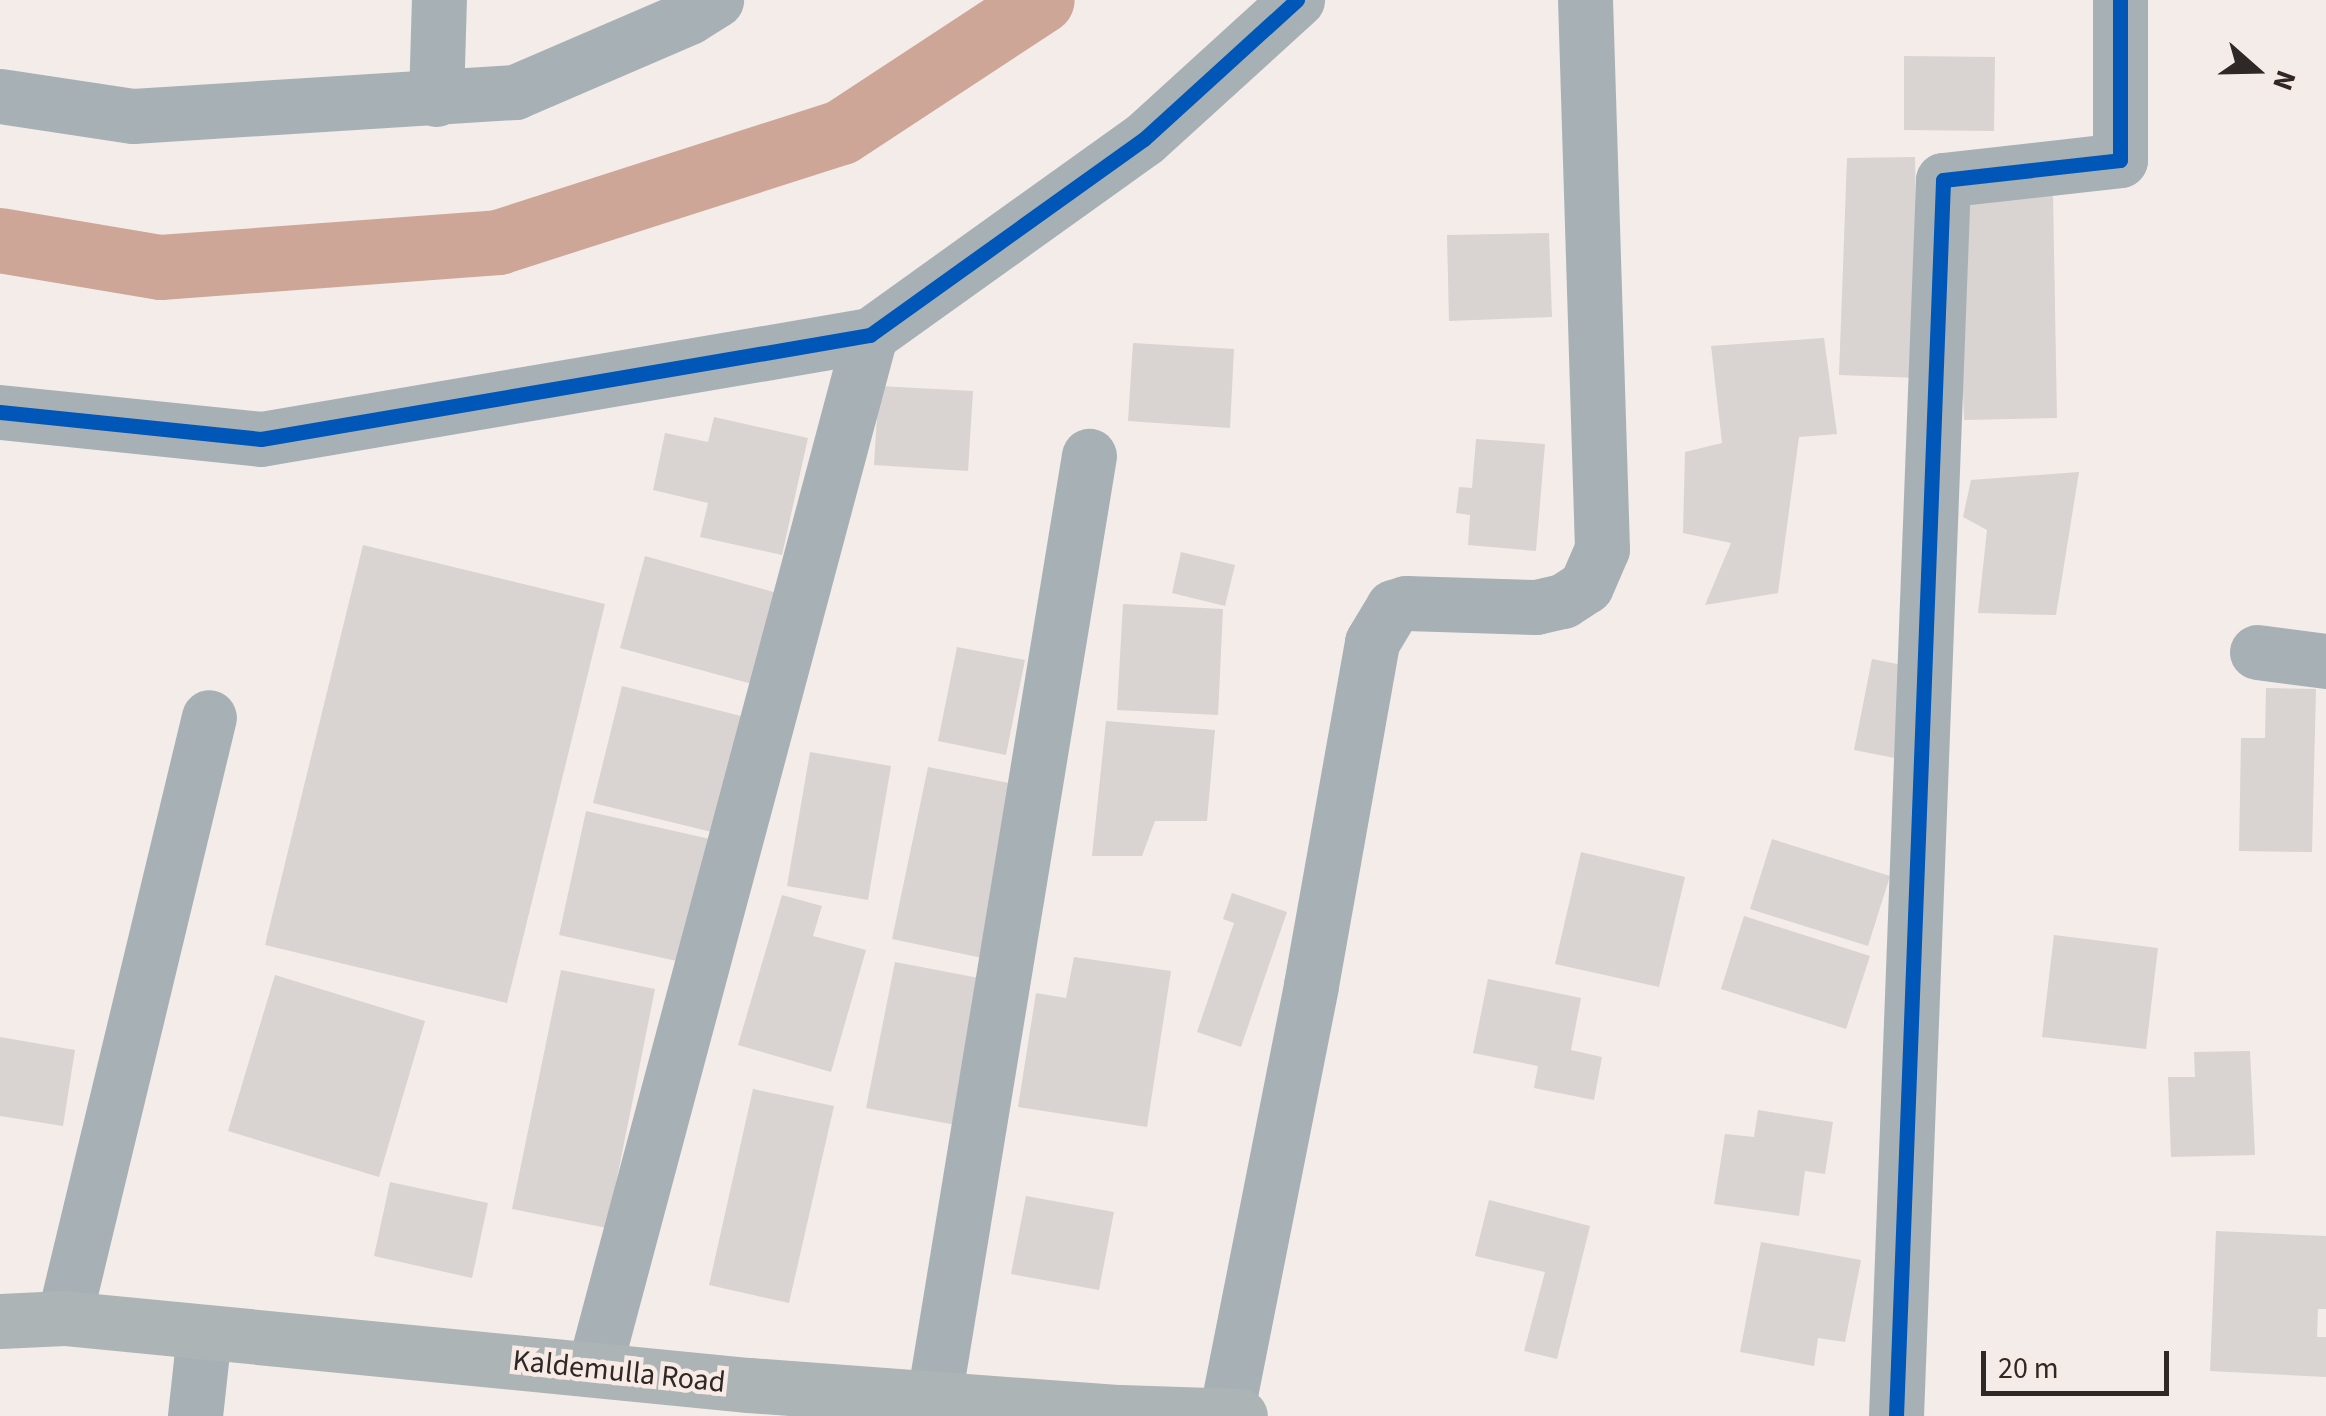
<!DOCTYPE html>
<style>
body{margin:0}
#map{position:relative;width:2326px;height:1416px;overflow:hidden;background:#f4ece9;font-family:"Source Sans 3",sans-serif}
div>[style]{position:absolute}
.canal>*{height:65px;margin:-32.5px;padding:0 32.5px;transform-origin:32.5px;border-radius:32.5px;background:#cea698}
.building>*{inset:0;background:#d9d3d1}
.minor>*{height:55px;margin:-27.5px;padding:0 27.5px;transform-origin:27.5px;border-radius:27.5px;background:#a7b1b5}
.major>*{height:55px;margin:-27.5px;padding:0 27.5px;transform-origin:27.5px;border-radius:27.5px;background:#adb4b5}
.cycleway>*{height:15px;margin:-7.5px;padding:0 7.5px;transform-origin:7.5px;border-radius:7.5px;background:#0057b8}
span{translate:-50% -50%;white-space:nowrap;text-align:center;line-height:1.15;-webkit-text-stroke:9px #f8eae5;paint-order:stroke}
.street-label{font-size:30px;color:#2e2826}
.north{position:absolute;left:2206px;top:20px;width:100px;height:100px;-webkit-text-stroke:8px #f8eae5;paint-order:stroke;rotate:110deg;font-size:28px;font-weight:700;line-height:40px;text-align:center;color:#2e2826}
.north::after{content:'';display:block;margin:auto;width:35px;height:45px;background:#2e2826;clip-path:polygon(50% 0,100% 100%,50% 72%,0 100%)}
.scale{position:absolute;left:1981px;top:1351px;width:188px;height:45px;box-sizing:border-box;border:5px solid #2e2826;border-top:0;padding-left:12px;font-size:30px;line-height:35px;white-space:nowrap;color:#2e2826;-webkit-text-stroke:8px #f8eae5;paint-order:stroke}
</style>
<div id="map">
<div class="canal">
<i style="left:0;top:240px;width:162px;rotate:9.6deg"></i>
<i style="left:160px;top:267px;width:339px;rotate:-4.2deg"></i>
<i style="left:498px;top:242px;width:360px;rotate:-17.8deg"></i>
<i style="left:841px;top:132px;width:240px;rotate:-33.3deg"></i>
</div>
<div class="building">
<i style="clip-path:polygon(1904px 56px,1995px 57px,1994px 131px,1904px 130px)"></i>
<i style="clip-path:polygon(1915px 157px,1919px 378px,1839px 375px,1847px 158px)"></i>
<i style="clip-path:polygon(2053px 194px,2057px 418px,1964px 420px,1956px 198px)"></i>
<i style="clip-path:polygon(1549px 233px,1552px 317px,1449px 321px,1447px 235px)"></i>
<i style="clip-path:polygon(1824px 338px,1837px 434px,1799px 437px,1778px 593px,1705px 605px,1731px 543px,1683px 533px,1685px 452px,1722px 443px,1711px 346px)"></i>
<i style="clip-path:polygon(1133px 343px,1234px 349px,1230px 428px,1128px 421px)"></i>
<i style="clip-path:polygon(879px 386px,973px 391px,968px 471px,874px 465px)"></i>
<i style="clip-path:polygon(714px 417px,808px 438px,782px 555px,700px 537px,708px 503px,653px 490px,665px 433px,708px 442px)"></i>
<i style="clip-path:polygon(1476px 439px,1545px 444px,1536px 551px,1468px 545px,1470px 515px,1456px 513px,1459px 487px,1472px 488px)"></i>
<i style="clip-path:polygon(2079px 472px,2056px 615px,1978px 613px,1987px 530px,1963px 517px,1971px 480px)"></i>
<i style="clip-path:polygon(363px 545px,605px 604px,507px 1003px,265px 945px)"></i>
<i style="clip-path:polygon(1181px 552px,1235px 565px,1225px 606px,1172px 593px)"></i>
<i style="clip-path:polygon(645px 556px,777px 593px,752px 684px,620px 648px)"></i>
<i style="clip-path:polygon(1123px 604px,1223px 609px,1218px 715px,1117px 710px)"></i>
<i style="clip-path:polygon(957px 647px,1025px 660px,1006px 755px,938px 741px)"></i>
<i style="clip-path:polygon(1872px 659px,1923px 669px,1905px 760px,1854px 750px)"></i>
<i style="clip-path:polygon(622px 686px,749px 718px,720px 834px,593px 803px)"></i>
<i style="clip-path:polygon(2266px 688px,2316px 689px,2312px 852px,2239px 851px,2241px 738px,2265px 738px)"></i>
<i style="clip-path:polygon(1106px 721px,1215px 730px,1207px 821px,1155px 821px,1142px 856px,1092px 856px)"></i>
<i style="clip-path:polygon(810px 752px,891px 766px,868px 900px,787px 886px)"></i>
<i style="clip-path:polygon(928px 767px,1029px 787px,992px 960px,892px 939px)"></i>
<i style="clip-path:polygon(586px 811px,723px 842px,695px 965px,559px 935px)"></i>
<i style="clip-path:polygon(1772px 839px,1890px 876px,1868px 946px,1750px 909px)"></i>
<i style="clip-path:polygon(1581px 852px,1685px 877px,1659px 987px,1555px 964px)"></i>
<i style="clip-path:polygon(1232px 893px,1287px 912px,1241px 1047px,1197px 1032px,1234px 923px,1223px 919px)"></i>
<i style="clip-path:polygon(782px 895px,822px 906px,813px 936px,866px 950px,831px 1072px,738px 1045px)"></i>
<i style="clip-path:polygon(1744px 916px,1870px 956px,1846px 1029px,1721px 989px)"></i>
<i style="clip-path:polygon(2054px 935px,2158px 948px,2146px 1049px,2042px 1037px)"></i>
<i style="clip-path:polygon(1074px 957px,1171px 971px,1147px 1127px,1018px 1107px,1036px 993px,1066px 998px)"></i>
<i style="clip-path:polygon(895px 962px,989px 980px,961px 1126px,866px 1108px)"></i>
<i style="clip-path:polygon(561px 970px,655px 989px,607px 1228px,512px 1209px)"></i>
<i style="clip-path:polygon(275px 975px,425px 1021px,379px 1177px,228px 1131px)"></i>
<i style="clip-path:polygon(1488px 979px,1581px 998px,1571px 1050px,1602px 1057px,1594px 1100px,1534px 1088px,1538px 1066px,1473px 1053px)"></i>
<i style="clip-path:polygon(0 1037px,75px 1050px,63px 1126px,0 1116px)"></i>
<i style="clip-path:polygon(2250px 1051px,2255px 1155px,2171px 1157px,2168px 1077px,2195px 1077px,2194px 1052px)"></i>
<i style="clip-path:polygon(753px 1089px,834px 1106px,789px 1303px,709px 1285px)"></i>
<i style="clip-path:polygon(1758px 1110px,1833px 1122px,1825px 1174px,1805px 1171px,1799px 1216px,1714px 1204px,1725px 1134px,1754px 1137px)"></i>
<i style="clip-path:polygon(390px 1182px,488px 1203px,472px 1278px,374px 1256px)"></i>
<i style="clip-path:polygon(1026px 1196px,1114px 1212px,1099px 1290px,1011px 1274px)"></i>
<i style="clip-path:polygon(1489px 1200px,1590px 1226px,1557px 1359px,1524px 1351px,1545px 1272px,1475px 1256px)"></i>
<i style="clip-path:polygon(2216px 1231px,2326px 1236px,2326px 1309px,2318px 1309px,2317px 1337px,2326px 1337px,2326px 1377px,2210px 1371px)"></i>
<i style="clip-path:polygon(1761px 1242px,1861px 1260px,1845px 1342px,1818px 1338px,1814px 1366px,1740px 1352px)"></i>
</div>
<div class="minor">
<i style="left:0;top:96px;width:134px;rotate:8.6deg"></i>
<i style="left:133px;top:116px;width:383px;rotate:-3.6deg"></i>
<i style="left:515px;top:92px;width:189px;rotate:-23.3deg"></i>
<i style="left:689px;top:17px;width:32px;rotate:-32deg"></i>
<i style="left:436px;top:99px;width:99px;rotate:-88.3deg"></i>
<i style="left:0;top:412px;width:262px;rotate:5.9deg"></i>
<i style="left:261px;top:439px;width:618px;rotate:-9.69deg"></i>
<i style="left:870px;top:335px;width:337px;rotate:-35.6deg"></i>
<i style="left:1144px;top:139px;width:207px;rotate:-42.3deg"></i>
<i style="left:2257px;top:652px;width:70px;rotate:7.4deg"></i>
<i style="left:64px;top:1318px;width:618px;rotate:-76.44deg"></i>
<i style="left:594px;top:1369px;width:1070px;rotate:-75.05deg"></i>
<i style="left:934px;top:1398px;width:955px;rotate:-80.66deg"></i>
<i style="left:1226px;top:1415px;width:438px;rotate:-78.8deg"></i>
<i style="left:1311px;top:985px;width:348px;rotate:-79.9deg"></i>
<i style="left:1372px;top:642px;width:41px;rotate:-59deg"></i>
<i style="left:1393px;top:607px;width:14px;rotate:-17deg"></i>
<i style="left:1406px;top:603px;width:130px;rotate:1.8deg"></i>
<i style="left:1536px;top:607px;width:28px;rotate:-13deg"></i>
<i style="left:1563px;top:601px;width:27px;rotate:-33deg"></i>
<i style="left:1586px;top:586px;width:40px;rotate:-66.6deg"></i>
<i style="left:1602px;top:549px;width:549px;rotate:-91.77deg"></i>
<i style="left:195px;top:1416px;width:83px;rotate:-83.8deg"></i>
<i style="left:1896px;top:1416px;width:1237px;rotate:-87.82deg"></i>
<i style="left:1943px;top:180px;width:178px;rotate:-6.4deg"></i>
<i style="left:2120px;top:160px;width:160px;rotate:-90deg"></i>
</div>
<div class="major">
<i style="left:0;top:1321px;width:64px;rotate:-2.7deg"></i>
<i style="left:64px;top:1318px;width:688px;rotate:5.59deg"></i>
<i style="left:749px;top:1385px;width:372px;rotate:4.2deg"></i>
<i style="left:1120px;top:1412px;width:120px;rotate:1.9deg"></i>
</div>
<div class="cycleway">
<i style="left:0;top:412px;width:262px;rotate:5.9deg"></i>
<i style="left:261px;top:439px;width:618px;rotate:-9.69deg"></i>
<i style="left:870px;top:335px;width:337px;rotate:-35.6deg"></i>
<i style="left:1144px;top:139px;width:207px;rotate:-42.3deg"></i>
<i style="left:1896px;top:1416px;width:1237px;rotate:-87.82deg"></i>
<i style="left:1943px;top:180px;width:178px;rotate:-6.4deg"></i>
<i style="left:2120px;top:160px;width:160px;rotate:-90deg"></i>
</div>
<div class="street-label">
<span style="left:619px;top:1372px;rotate:6deg">Kaldemulla Road</span>
</div>
<div class="north">N</div>
<div class="scale">20 m</div>
</div>
